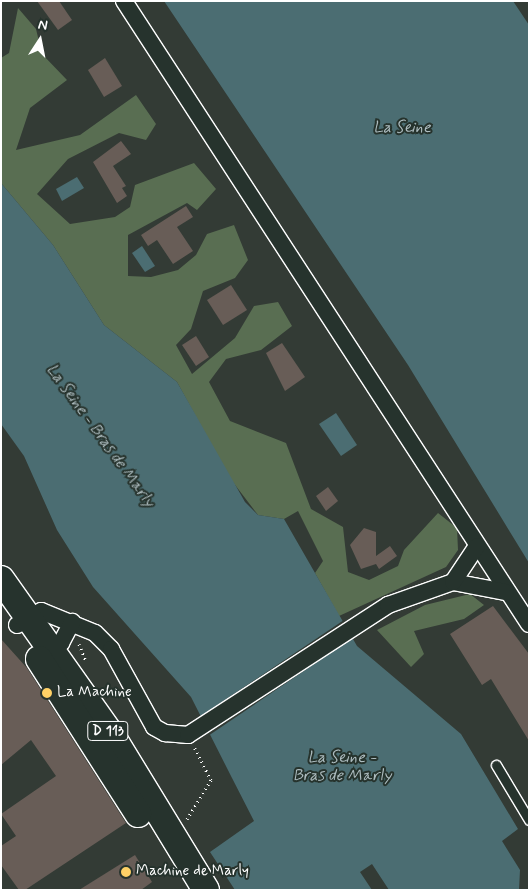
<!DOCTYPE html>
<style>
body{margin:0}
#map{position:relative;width:530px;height:891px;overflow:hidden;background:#333b35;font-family:Mynerve,sans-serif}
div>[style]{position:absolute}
.green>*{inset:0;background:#596e52}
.water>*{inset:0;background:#4b6d72}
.pier>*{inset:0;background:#333b35}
.building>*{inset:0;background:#685d57}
.path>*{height:3px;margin-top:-1.5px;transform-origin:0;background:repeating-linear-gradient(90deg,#fff 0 1px,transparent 0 5px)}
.roads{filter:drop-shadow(1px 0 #fff) drop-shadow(-1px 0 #fff) drop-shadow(0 1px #fff) drop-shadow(0 -1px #fff)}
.service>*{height:9px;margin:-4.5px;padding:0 4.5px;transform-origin:4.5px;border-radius:4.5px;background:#26332d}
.minor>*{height:16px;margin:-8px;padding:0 8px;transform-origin:8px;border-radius:8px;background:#26332d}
.primary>*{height:26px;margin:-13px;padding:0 13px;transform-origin:13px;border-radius:13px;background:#26332d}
.dots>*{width:14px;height:14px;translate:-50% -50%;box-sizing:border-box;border:2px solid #26332d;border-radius:50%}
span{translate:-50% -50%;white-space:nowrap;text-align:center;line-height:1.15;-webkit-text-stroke:4px #26332d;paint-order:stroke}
.shield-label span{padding:1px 4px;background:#26332d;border:1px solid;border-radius:4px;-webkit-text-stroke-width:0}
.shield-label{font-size:14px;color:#fff;font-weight:700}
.poi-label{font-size:15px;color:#fff}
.left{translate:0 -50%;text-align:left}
.water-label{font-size:16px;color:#aebdc0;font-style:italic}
.frame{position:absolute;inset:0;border:2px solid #fff;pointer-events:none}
.north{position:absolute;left:15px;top:15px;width:50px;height:50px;-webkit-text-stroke:4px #26332d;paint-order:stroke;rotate:11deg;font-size:14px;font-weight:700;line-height:20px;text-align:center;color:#fff}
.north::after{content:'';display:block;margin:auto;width:18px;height:22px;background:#fff;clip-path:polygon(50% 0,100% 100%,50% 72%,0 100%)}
</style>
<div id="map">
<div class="green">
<i style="clip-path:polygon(18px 8px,36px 29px,42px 54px,67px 80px,30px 108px,16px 150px,80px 135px,136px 95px,156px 124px,146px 140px,119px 133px,68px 159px,37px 194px,70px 224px,115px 217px,130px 207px,135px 185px,194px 163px,216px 189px,197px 210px,187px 203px,128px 235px,128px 276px,151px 277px,178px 270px,196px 255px,207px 234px,234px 225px,248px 260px,235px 278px,203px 291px,191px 329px,176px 345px,192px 374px,235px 338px,254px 306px,278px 302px,292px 326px,261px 350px,226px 359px,209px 382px,230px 421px,286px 443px,311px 509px,343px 527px,348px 572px,369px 580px,398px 566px,404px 550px,438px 513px,457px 528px,458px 550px,446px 567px,339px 616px,315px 573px,323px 561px,298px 511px,284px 519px,258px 515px,229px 477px,177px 382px,104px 325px,53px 245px,1px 183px,1px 58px,9px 53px)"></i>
<i style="clip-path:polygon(470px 594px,484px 605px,464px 619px,414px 631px,424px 654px,411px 667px,377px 630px,425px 605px)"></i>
</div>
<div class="water">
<i style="clip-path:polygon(164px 1px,513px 1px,529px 25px,529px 563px,408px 365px)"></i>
<i style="clip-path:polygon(77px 177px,84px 188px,62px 201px,56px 189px)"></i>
<i style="clip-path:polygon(1px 183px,53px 245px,104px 325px,177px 382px,245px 502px,258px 515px,284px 519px,357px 646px,461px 734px,518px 829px,502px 841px,520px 870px,519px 890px,389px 890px,372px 864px,360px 872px,372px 890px,235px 890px,210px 852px,254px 821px,232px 778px,191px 697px,93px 587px,57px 530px,24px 456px,1px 424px)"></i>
<i style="clip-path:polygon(142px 246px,155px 266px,145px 272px,132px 253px)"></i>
<i style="clip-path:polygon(336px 413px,357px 445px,341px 456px,319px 424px)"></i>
</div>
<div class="pier">
<i style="clip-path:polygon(344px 620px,354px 637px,208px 736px,198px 718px)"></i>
</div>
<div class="building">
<i style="clip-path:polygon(37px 1px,59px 1px,72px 20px,58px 30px)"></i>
<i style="clip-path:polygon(105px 58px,122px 86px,104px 97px,88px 70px)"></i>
<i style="clip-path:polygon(121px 141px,131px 154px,113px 166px,126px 186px,122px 188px,127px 196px,117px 203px,93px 162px)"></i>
<i style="clip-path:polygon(186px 206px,193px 217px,177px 227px,193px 251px,173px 264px,157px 240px,148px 246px,141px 235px)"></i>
<i style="clip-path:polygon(231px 285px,247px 310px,223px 325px,207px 300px)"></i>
<i style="clip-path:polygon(196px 336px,209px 357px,196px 366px,182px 345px)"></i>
<i style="clip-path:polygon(282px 343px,305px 377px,285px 391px,266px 353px)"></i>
<i style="clip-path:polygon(328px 487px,338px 501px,326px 511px,316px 496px)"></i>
<i style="clip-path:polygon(364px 528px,376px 532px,376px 556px,390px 546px,397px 556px,379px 569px,376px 564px,361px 569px,350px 545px)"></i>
<i style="clip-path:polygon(493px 606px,529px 654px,529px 741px,491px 679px,482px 685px,450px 634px)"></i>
<i style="clip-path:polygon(1px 639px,27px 668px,126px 823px,25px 890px,19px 890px,1px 865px,1px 846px,16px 836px,1px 814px,56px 776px,31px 740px,1px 765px)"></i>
<i style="clip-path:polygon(135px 855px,152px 882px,141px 890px,79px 890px)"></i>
</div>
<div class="path">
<i style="left:79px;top:644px;width:18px;rotate:68deg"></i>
<i style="left:187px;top:819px;width:46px;rotate:-58.4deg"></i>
<i style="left:211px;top:780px;width:36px;rotate:-117deg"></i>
</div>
<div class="roads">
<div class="service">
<i style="left:496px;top:765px;width:64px;rotate:59deg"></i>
</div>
<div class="minor">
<i style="left:124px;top:1px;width:743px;rotate:56.97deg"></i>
<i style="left:453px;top:582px;width:54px;rotate:10.7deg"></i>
<i style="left:17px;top:625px;width:28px;rotate:-30deg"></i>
<i style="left:41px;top:611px;width:58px;rotate:22.2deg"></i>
<i style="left:95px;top:633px;width:23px;rotate:45deg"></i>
<i style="left:111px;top:649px;width:89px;rotate:61.1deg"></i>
<i style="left:154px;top:727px;width:13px;rotate:29deg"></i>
<i style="left:165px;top:733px;width:23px;rotate:5deg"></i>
<i style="left:188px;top:735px;width:239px;rotate:-33deg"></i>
<i style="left:388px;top:605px;width:69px;rotate:-19.5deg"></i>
<i style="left:453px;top:582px;width:43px;rotate:-56.3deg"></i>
<i style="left:46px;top:654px;width:19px;rotate:-36deg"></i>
<i style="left:61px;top:643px;width:24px;rotate:-62deg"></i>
</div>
<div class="primary">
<i style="left:1px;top:579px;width:192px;rotate:54.7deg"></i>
<i style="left:112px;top:736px;width:180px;rotate:58.6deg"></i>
<i style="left:39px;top:659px;width:184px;rotate:57.4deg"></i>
</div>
</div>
<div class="dots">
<i style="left:47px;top:693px;background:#ffd166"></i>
<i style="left:126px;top:872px;background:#ffd166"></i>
</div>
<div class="shield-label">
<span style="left:108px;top:731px">D 113</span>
</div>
<div class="poi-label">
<span class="left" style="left:57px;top:693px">La Machine</span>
<span class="left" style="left:136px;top:872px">Machine de Marly</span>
</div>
<div class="water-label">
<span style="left:402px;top:128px">La Seine</span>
<span style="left:100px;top:436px;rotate:54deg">La Seine - Bras de Marly</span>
<span style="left:342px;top:767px">La Seine -<br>Bras de Marly</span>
</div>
<div class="frame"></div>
<div class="north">N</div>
</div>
